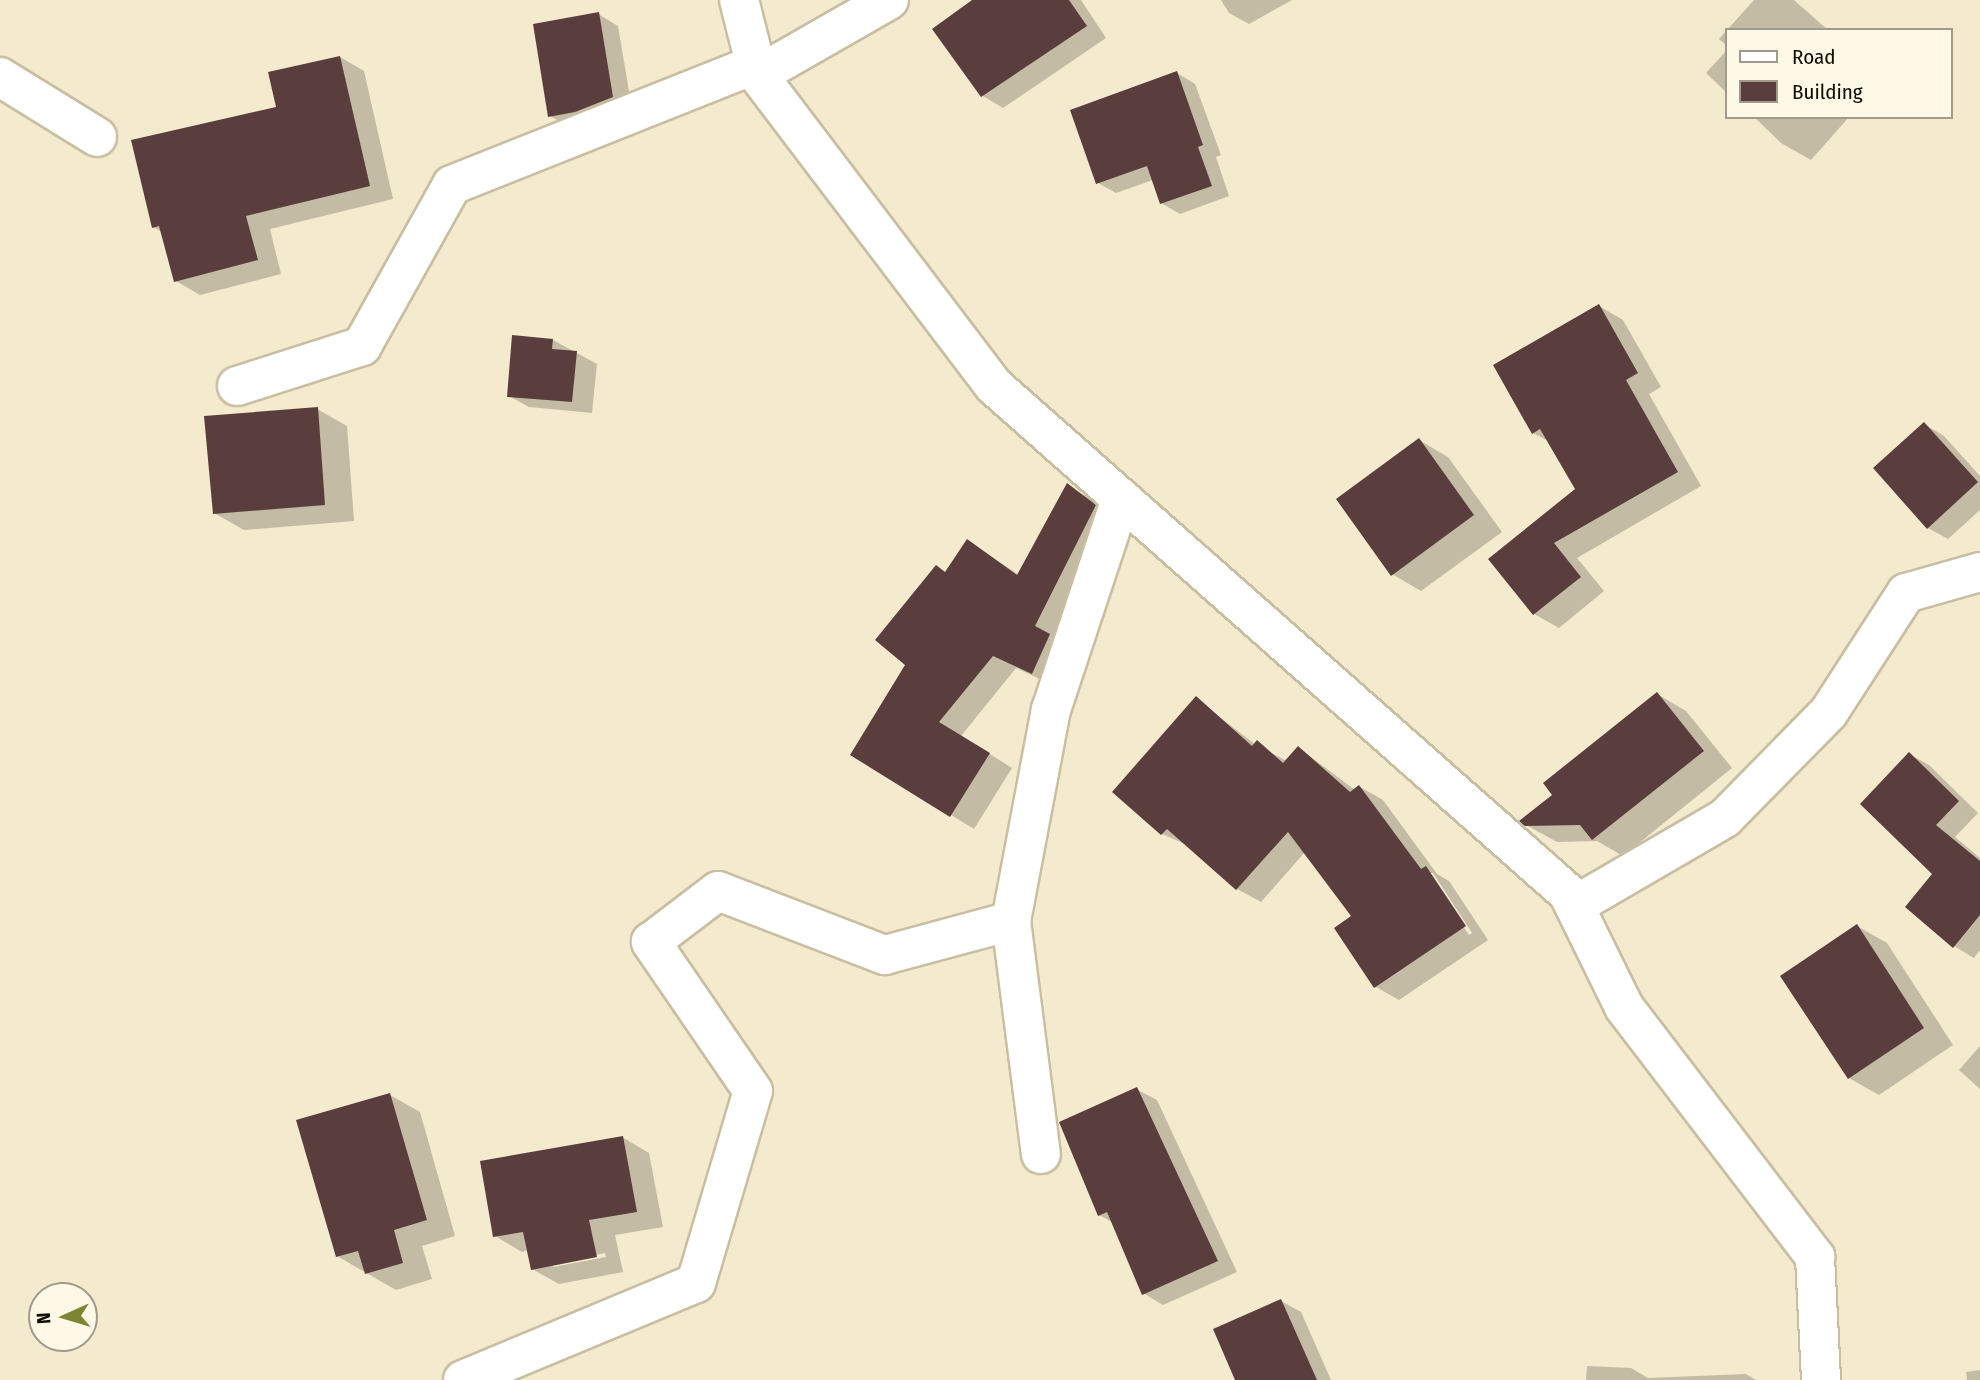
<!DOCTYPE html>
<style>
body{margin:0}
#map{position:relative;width:1980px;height:1380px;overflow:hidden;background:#f4eacd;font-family:"Fira Sans Condensed",sans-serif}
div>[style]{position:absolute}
.shadow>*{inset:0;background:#0003}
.building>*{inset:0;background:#5a3e3d}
.roads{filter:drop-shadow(2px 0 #c8bea2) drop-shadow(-2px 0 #c8bea2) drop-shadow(0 2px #c8bea2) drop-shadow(0 -2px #c8bea2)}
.minor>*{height:38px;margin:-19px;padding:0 19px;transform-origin:19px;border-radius:19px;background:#fff}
span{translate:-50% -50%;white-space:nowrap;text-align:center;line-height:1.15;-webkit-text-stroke:7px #fef8e6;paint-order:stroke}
.legend{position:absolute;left:1725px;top:28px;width:228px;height:91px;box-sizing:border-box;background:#fef8e6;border:2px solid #9f9a8c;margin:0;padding:9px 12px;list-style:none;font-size:21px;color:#110e05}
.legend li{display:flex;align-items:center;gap:14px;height:35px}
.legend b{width:35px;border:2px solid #9f9a8c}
.north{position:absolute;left:28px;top:1282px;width:70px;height:70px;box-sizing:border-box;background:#fef8e6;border:2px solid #9f9a8c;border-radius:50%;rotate:266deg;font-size:19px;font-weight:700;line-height:28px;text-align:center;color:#110e05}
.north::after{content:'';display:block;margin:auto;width:24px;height:32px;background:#7b8633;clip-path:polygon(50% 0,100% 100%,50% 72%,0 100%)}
</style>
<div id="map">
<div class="shadow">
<i style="clip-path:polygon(977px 0,1081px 0,1106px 38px,1003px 108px,983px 96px,935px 29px)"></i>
<i style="clip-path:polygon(1221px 0,1292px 0,1249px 24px,1229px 13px)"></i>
<i style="clip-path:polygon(1754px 0,1794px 0,1828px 30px,1727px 30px)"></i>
<i style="clip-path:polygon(598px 14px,618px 26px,632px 109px,570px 127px,550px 116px)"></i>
<i style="clip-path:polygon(1726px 31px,1726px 45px,1719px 39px)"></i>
<i style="clip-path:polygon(1726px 51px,1726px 92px,1706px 73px)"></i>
<i style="clip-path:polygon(340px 57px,364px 71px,393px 199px,270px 229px,281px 274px,200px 295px,176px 281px,162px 232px,153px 227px,278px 108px)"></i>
<i style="clip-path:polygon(1177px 73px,1195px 84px,1221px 155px,1216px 157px,1229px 196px,1180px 214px,1161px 203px,1153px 180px,1116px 193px,1098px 183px)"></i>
<i style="clip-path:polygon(1754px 117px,1849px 117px,1811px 160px,1781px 143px)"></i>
<i style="clip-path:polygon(1599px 306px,1623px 320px,1661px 387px,1649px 394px,1701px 486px,1577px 558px,1604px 591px,1559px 628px,1534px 614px,1490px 559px,1577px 489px,1550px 442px,1533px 433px)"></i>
<i style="clip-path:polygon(553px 340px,597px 364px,592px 413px,529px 407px,509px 396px)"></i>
<i style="clip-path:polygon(317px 409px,347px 426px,354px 521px,244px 530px,214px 513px)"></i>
<i style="clip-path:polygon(1924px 424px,1944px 436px,1980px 476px,1980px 510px,1948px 539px,1928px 528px)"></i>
<i style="clip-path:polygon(1419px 440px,1448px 457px,1502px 532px,1421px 591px,1392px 574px)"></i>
<i style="clip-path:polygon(1067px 486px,1101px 505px,1055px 686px,1016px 668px,961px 736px,1012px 768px,974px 829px,853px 755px,908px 665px,946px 573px,968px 541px,1019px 575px)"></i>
<i style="clip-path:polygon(1657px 694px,1686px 711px,1732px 768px,1623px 856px,1597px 841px,1557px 842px,1526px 825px)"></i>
<i style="clip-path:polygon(evenodd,1196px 699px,1256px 745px,1287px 761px,1299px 748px,1355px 790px,1360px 787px,1383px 800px,1437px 874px,1449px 881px,1488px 940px,1399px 1000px,1376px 987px,1354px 917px,1305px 852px,1261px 902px,1237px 889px,1187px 845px,1162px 834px,1196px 699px,1429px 873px,1433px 873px,1472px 933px,1469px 935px,1429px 873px)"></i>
<i style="clip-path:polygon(1909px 754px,1929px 765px,1978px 813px,1955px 837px,1980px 858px,1980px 950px,1974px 958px,1954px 946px)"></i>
<i style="clip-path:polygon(1857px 926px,1887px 943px,1953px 1045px,1879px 1095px,1849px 1078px)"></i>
<i style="clip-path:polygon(1980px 1046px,1980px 1089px,1959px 1070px)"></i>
<i style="clip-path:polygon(1136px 1089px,1157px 1100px,1237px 1272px,1163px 1305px,1143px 1293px,1114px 1223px,1099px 1215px)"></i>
<i style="clip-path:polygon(390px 1095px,420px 1112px,455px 1236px,422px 1246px,432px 1279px,396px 1290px,337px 1256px)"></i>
<i style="clip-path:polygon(evenodd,622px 1137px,649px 1153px,663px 1227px,615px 1235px,623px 1272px,559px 1284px,532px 1269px,528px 1250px,522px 1252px,495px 1236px,622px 1137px,605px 1253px,606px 1257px,553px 1267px,553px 1264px,605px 1253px)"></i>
<i style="clip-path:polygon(1281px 1301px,1301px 1312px,1331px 1380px,1236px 1380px)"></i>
<i style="clip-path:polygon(1587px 1366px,1631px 1368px,1648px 1378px,1746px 1374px,1756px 1380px,1586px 1380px)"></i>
<i style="clip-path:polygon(1980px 1370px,1980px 1380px,1967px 1380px,1966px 1372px)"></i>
</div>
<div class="building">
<i style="clip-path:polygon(972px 0,1069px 0,1087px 26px,981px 97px,932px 29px)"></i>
<i style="clip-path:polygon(599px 12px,613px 97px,575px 112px,548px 117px,533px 24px)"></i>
<i style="clip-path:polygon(340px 56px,370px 186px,246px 216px,258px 260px,174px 282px,159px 226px,152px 228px,131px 140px,276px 107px,268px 72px)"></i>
<i style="clip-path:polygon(1177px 71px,1203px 145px,1198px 147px,1212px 186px,1160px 204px,1147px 166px,1096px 184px,1070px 110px)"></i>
<i style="clip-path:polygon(1599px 304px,1638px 373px,1626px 380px,1678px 472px,1554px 543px,1581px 577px,1533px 615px,1488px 559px,1575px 489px,1540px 429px,1532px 434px,1493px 365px)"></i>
<i style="clip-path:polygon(512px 335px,553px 339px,552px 349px,577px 351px,572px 402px,507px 397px)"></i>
<i style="clip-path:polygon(318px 407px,325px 505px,213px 514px,204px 416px)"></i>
<i style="clip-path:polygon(1924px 422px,1978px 482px,1927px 529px,1873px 468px)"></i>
<i style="clip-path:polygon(1419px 438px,1474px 515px,1391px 576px,1336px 499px)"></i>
<i style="clip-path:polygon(1067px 483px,1096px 505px,1035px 626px,1050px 634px,1032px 674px,993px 656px,939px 722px,990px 753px,950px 817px,850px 755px,905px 665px,875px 640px,936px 565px,945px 572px,967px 539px,1017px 575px)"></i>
<i style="clip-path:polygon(1657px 692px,1704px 751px,1592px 840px,1580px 825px,1525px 826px,1519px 821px,1552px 795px,1543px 783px)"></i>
<i style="clip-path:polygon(1196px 696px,1252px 746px,1257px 740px,1283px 763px,1298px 746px,1350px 792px,1359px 785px,1421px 869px,1426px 866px,1466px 926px,1374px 988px,1334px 928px,1351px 916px,1288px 832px,1236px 890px,1167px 829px,1161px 835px,1112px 792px)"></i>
<i style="clip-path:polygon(1909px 752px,1959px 801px,1936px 825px,1980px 861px,1980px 915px,1953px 948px,1905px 907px,1932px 874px,1860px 804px)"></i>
<i style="clip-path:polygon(1857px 924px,1924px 1028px,1848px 1079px,1780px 976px)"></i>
<i style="clip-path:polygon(1137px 1087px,1218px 1261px,1142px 1295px,1107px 1212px,1098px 1216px,1059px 1122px)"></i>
<i style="clip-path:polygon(390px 1093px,427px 1220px,394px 1230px,403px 1263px,365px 1274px,358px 1251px,336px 1257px,296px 1120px)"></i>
<i style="clip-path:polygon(623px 1136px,637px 1212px,589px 1220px,597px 1257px,531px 1270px,523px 1232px,493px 1237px,480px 1161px)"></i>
<i style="clip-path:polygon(1281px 1299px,1317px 1380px,1235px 1380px,1213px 1329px)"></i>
</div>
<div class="roads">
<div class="minor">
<i style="left:739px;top:0;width:77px;rotate:75.8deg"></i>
<i style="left:758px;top:75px;width:390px;rotate:52.8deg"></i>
<i style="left:994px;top:386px;width:781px;rotate:41.47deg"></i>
<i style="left:1579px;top:903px;width:169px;rotate:-30.2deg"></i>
<i style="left:1725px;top:818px;width:148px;rotate:-45.5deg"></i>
<i style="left:1829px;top:712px;width:142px;rotate:-57.1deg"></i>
<i style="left:1906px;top:593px;width:77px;rotate:-15.8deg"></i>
<i style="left:758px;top:75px;width:151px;rotate:-29.8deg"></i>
<i style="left:0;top:77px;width:114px;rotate:31.7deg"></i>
<i style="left:237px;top:386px;width:131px;rotate:-17.7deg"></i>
<i style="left:362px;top:346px;width:184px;rotate:-60.8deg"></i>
<i style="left:452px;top:185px;width:327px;rotate:-21.7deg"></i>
<i style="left:1569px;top:895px;width:125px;rotate:63.8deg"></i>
<i style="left:1624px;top:1007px;width:315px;rotate:52.6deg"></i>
<i style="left:1815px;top:1257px;width:123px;rotate:87.2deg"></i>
<i style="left:1011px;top:921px;width:235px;rotate:82.7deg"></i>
<i style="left:463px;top:1380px;width:252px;rotate:-22.6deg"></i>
<i style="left:696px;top:1283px;width:200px;rotate:-73.5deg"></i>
<i style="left:753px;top:1091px;width:181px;rotate:-124.4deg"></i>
<i style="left:651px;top:942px;width:84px;rotate:-37.3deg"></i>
<i style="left:718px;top:891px;width:179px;rotate:21deg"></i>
<i style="left:885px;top:955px;width:131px;rotate:-15.1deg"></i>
<i style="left:1011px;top:921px;width:215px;rotate:-79.3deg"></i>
<i style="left:1051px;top:710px;width:223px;rotate:-71.7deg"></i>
</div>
</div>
<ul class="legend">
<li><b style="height:9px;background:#fff"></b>Road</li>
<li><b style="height:19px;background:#5a3e3d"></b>Building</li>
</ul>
<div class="north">N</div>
</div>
